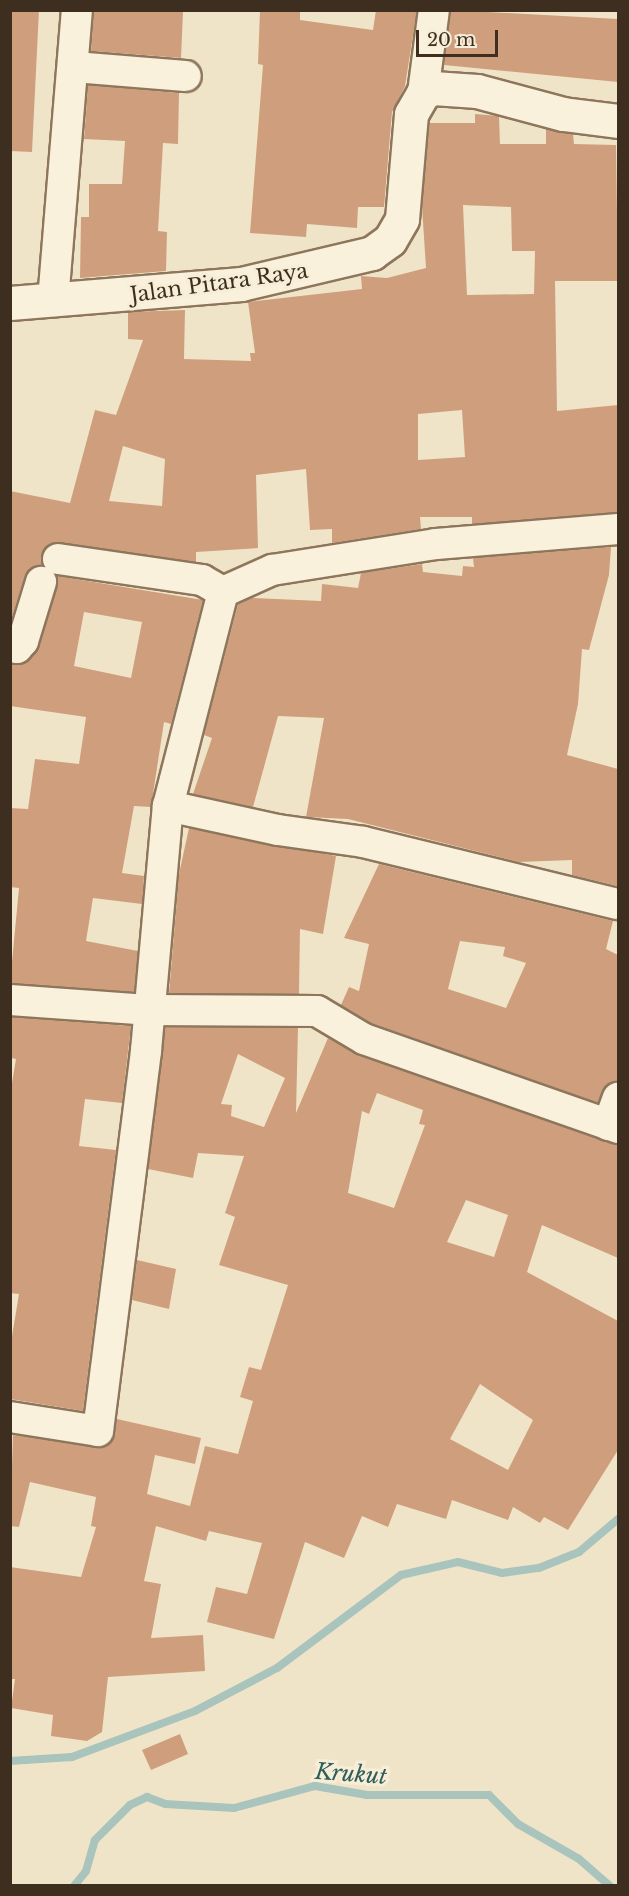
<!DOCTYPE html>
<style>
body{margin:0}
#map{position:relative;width:629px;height:1896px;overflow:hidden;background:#f0e4c8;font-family:"Libre Baskerville",serif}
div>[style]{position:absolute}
.stream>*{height:8px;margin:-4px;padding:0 4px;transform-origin:4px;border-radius:4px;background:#a9c4bc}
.building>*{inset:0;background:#cf9f7d}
.roads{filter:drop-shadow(2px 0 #8d765c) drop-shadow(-2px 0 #8d765c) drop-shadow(0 2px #8d765c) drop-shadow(0 -2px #8d765c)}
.minor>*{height:30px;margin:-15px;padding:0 15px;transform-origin:15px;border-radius:15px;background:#faf1dc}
.secondary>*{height:33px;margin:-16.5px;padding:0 16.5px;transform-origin:16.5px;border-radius:16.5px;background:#faf1dc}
span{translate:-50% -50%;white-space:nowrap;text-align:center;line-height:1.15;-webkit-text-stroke:6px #f7eed8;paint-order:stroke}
.street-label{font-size:21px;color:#3d2e20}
.water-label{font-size:22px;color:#2f5d5a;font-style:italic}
.frame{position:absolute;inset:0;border:12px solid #3d2e20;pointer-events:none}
.scale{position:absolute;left:416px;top:30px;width:82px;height:27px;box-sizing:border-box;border:3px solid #3d2e20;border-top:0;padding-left:8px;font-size:18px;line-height:21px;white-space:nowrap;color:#3d2e20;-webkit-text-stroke:4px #f7eed8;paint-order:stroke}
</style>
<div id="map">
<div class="stream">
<i style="left:10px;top:1761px;width:62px;rotate:-3.7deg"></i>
<i style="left:72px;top:1757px;width:131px;rotate:-20.5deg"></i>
<i style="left:195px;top:1711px;width:93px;rotate:-27.7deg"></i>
<i style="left:277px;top:1668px;width:155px;rotate:-36.9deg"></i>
<i style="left:401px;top:1575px;width:58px;rotate:-12.8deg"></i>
<i style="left:458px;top:1562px;width:45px;rotate:14deg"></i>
<i style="left:502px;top:1573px;width:37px;rotate:-8deg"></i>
<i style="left:539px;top:1568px;width:43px;rotate:-21.8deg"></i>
<i style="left:579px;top:1552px;width:51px;rotate:-40.2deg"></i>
<i style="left:74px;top:1886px;width:19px;rotate:-51deg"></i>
<i style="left:86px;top:1871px;width:32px;rotate:-74deg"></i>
<i style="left:95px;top:1840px;width:49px;rotate:-45deg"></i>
<i style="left:130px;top:1805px;width:19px;rotate:-25deg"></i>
<i style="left:147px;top:1797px;width:19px;rotate:21deg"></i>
<i style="left:165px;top:1804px;width:69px;rotate:3.3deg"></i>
<i style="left:234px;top:1808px;width:84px;rotate:-15.2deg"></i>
<i style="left:315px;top:1786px;width:53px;rotate:9.8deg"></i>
<i style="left:367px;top:1795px;width:122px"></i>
<i style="left:489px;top:1795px;width:41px;rotate:45deg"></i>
<i style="left:518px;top:1824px;width:70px;rotate:29.8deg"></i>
<i style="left:579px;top:1859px;width:41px;rotate:41.1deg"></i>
</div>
<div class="building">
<i style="clip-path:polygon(10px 10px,39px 10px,32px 152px,10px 151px)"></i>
<i style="clip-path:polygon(94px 10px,183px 12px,181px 58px,91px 51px)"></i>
<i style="clip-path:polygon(260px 10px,300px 10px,300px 20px,373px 30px,376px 10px,417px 10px,405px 86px,392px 112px,384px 207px,358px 207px,357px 228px,307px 224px,306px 237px,250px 233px,263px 65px,258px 64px)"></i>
<i style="clip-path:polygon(451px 10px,618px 19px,618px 82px,444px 65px)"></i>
<i style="clip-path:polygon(88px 85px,179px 93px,178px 144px,163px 143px,158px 231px,167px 232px,166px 271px,80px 278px,81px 217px,89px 217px,89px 184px,122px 184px,125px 141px,84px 139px)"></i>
<i style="clip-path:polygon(evenodd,475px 114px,499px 116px,500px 144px,546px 144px,546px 129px,573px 134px,574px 144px,616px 145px,618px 281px,555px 281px,557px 411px,618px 405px,618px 512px,472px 524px,472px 517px,420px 517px,421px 529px,332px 543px,332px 529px,310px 530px,306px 469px,256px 475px,258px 548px,196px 552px,196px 562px,52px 543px,44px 549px,42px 565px,25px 576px,10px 623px,10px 491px,70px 503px,95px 410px,116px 415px,143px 340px,128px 339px,128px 312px,185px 310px,184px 359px,251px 361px,250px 353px,255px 353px,248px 302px,362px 289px,361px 276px,387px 278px,426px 268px,422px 207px,429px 123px,475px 123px,475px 114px,463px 205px,511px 207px,512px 251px,535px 251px,534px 294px,467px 295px,463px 205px,475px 114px,462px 410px,465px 457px,418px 460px,418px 414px,462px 410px,475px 114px,123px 446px,165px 459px,162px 506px,109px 501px,123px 446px)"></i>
<i style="clip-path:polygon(611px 547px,609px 575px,589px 650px,582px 649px,578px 704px,567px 755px,618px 769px,618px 886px,572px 875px,572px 860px,519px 862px,348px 819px,306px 817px,324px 718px,278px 716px,253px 807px,193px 794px,212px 738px,204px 735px,238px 604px,252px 598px,321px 601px,322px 584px,358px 588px,361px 573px,422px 564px,423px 572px,462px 576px,463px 566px,474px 567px,473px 558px)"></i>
<i style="clip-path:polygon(evenodd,57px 576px,203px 600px,171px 724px,164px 722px,151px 807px,134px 806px,122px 873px,144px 876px,142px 904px,93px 898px,86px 941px,138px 951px,134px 992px,10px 983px,19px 888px,10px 887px,10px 808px,28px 809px,35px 759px,79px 764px,86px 717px,10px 706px,10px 664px,24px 664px,39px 646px,57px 576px,84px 612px,142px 622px,131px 678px,74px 666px,84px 612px)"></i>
<i style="clip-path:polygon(189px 828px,336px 856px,323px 934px,300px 929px,299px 994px,169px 993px,179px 874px)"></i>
<i style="clip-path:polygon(evenodd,379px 864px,613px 921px,606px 949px,618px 955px,618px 1081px,607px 1085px,598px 1103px,371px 1023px,341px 1005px,349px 987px,359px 991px,369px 944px,344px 938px,379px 864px,460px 941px,505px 947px,503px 956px,526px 963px,506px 1008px,448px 989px,460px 941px)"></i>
<i style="clip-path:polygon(10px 1017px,131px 1026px,122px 1103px,85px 1099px,79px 1146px,116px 1150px,83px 1411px,10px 1399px,10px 1348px,19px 1294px,10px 1293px,10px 1095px,16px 1059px,11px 1058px)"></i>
<i style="clip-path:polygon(evenodd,165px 1027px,298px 1028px,296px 1113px,328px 1038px,358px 1055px,618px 1145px,618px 1258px,542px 1225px,527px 1272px,618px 1321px,618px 1450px,568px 1530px,544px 1517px,540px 1523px,513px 1507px,508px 1520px,452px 1500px,446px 1519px,397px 1504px,388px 1527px,362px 1516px,344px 1558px,305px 1542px,274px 1639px,207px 1622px,216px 1587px,247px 1594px,262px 1543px,209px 1531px,206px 1541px,156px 1526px,144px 1581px,161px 1584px,151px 1638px,203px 1635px,205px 1671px,108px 1677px,102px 1732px,87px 1741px,51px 1736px,53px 1715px,11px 1708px,15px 1679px,10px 1679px,10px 1567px,81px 1577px,96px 1527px,91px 1526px,96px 1497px,30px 1482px,19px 1527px,10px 1526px,13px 1435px,104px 1447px,112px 1441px,117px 1419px,201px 1438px,195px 1464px,155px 1455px,147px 1494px,190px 1506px,205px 1446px,238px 1454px,253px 1401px,240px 1397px,249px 1367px,261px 1370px,288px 1285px,219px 1265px,235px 1217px,225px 1213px,244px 1156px,198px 1153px,193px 1178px,148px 1169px,165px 1027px,238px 1054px,285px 1078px,264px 1127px,231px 1116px,232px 1105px,221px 1104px,238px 1054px,165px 1027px,377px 1093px,423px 1110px,419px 1124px,425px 1125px,394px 1208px,348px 1193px,362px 1111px,369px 1114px,377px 1093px,165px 1027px,466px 1200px,508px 1215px,494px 1257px,447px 1242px,466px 1200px,165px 1027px,480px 1384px,533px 1420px,508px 1470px,450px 1439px,480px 1384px)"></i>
<i style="clip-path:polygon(137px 1260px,176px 1269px,169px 1309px,132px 1300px)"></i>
<i style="clip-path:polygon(180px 1734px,188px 1754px,151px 1770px,142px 1750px)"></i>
</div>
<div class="roads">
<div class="minor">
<i style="left:74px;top:67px;width:112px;rotate:4.6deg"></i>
<i style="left:423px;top:93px;width:84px;rotate:-82.5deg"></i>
<i style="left:53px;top:301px;width:292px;rotate:-85.3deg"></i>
<i style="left:58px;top:559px;width:146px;rotate:8.3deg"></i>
<i style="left:202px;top:580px;width:24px;rotate:30deg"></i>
<i style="left:10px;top:647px;width:7px;rotate:8deg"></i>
<i style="left:17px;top:648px;width:9px;rotate:-49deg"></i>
<i style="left:23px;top:641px;width:62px;rotate:-73deg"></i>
<i style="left:168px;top:806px;width:113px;rotate:12.3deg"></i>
<i style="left:278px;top:830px;width:86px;rotate:8deg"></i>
<i style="left:363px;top:842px;width:262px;rotate:13.7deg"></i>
<i style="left:10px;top:1000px;width:138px;rotate:4.1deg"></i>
<i style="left:148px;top:1010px;width:169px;rotate:0.3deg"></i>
<i style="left:317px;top:1011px;width:55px;rotate:30.8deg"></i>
<i style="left:364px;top:1039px;width:269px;rotate:19.3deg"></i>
<i style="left:608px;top:1125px;width:29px;rotate:-70deg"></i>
<i style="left:10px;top:1417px;width:89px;rotate:9deg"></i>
<i style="left:98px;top:1431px;width:383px;rotate:-82.8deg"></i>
<i style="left:146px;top:1051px;width:246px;rotate:-84.9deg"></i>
<i style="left:168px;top:806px;width:221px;rotate:-75.6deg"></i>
<i style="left:223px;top:592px;width:54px;rotate:-24.2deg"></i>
<i style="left:272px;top:570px;width:166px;rotate:-9deg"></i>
<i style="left:436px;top:544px;width:183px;rotate:-4.7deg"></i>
</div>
<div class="secondary">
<i style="left:10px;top:303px;width:232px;rotate:-4.7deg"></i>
<i style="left:241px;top:284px;width:135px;rotate:-13.3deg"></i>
<i style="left:372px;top:253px;width:22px;rotate:-36deg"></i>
<i style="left:390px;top:240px;width:24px;rotate:-60deg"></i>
<i style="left:402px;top:219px;width:105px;rotate:-85.1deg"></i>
<i style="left:411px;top:114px;width:24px;rotate:-60deg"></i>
<i style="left:423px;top:93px;width:11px;rotate:-27deg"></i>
<i style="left:433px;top:88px;width:44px;rotate:3.9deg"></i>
<i style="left:477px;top:91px;width:89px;rotate:15deg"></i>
<i style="left:563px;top:114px;width:55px;rotate:7.3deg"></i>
</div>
</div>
<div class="street-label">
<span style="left:219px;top:283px;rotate:-8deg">Jalan Pitara Raya</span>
</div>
<div class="water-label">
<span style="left:351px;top:1774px;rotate:4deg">Krukut</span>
</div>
<div class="frame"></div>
<div class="scale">20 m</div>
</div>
